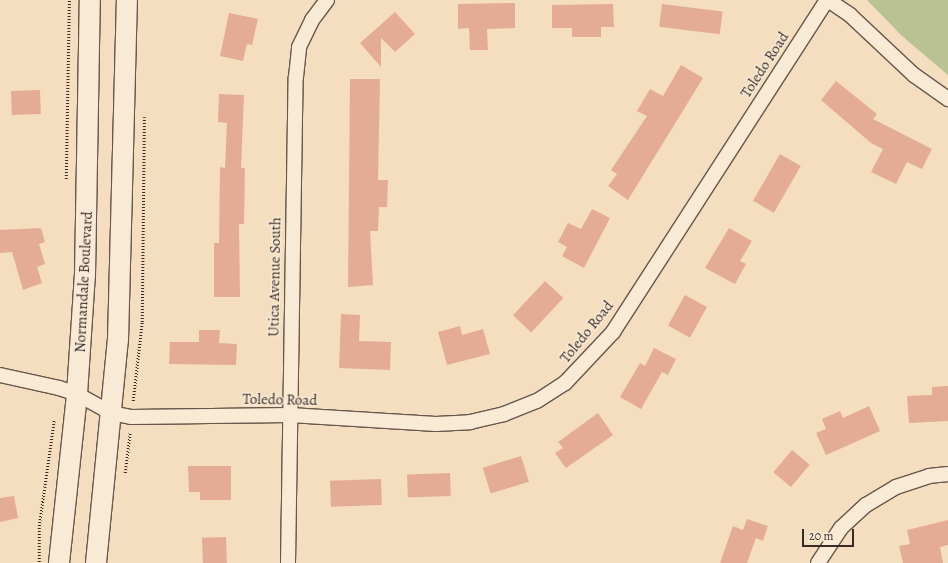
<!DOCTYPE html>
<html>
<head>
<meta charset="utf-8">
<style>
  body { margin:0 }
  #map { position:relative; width:948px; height:563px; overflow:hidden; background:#f4debf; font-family:Alegreya,serif }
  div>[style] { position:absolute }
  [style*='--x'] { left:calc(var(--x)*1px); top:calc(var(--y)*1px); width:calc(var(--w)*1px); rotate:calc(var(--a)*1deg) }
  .green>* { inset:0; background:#bac193 }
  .building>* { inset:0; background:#e4ac94; transform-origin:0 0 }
  .path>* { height:2.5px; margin-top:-1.25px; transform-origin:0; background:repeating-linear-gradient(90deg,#392a25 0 1px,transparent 0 3px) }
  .roads { filter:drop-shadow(1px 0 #68574c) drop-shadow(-1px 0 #68574c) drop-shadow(0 1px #68574c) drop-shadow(0 -1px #68574c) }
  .minor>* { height:14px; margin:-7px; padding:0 7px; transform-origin:7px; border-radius:7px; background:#f8ead5 }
  .secondary>* { height:20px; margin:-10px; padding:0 10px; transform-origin:10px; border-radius:10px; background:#f8ead5 }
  span { translate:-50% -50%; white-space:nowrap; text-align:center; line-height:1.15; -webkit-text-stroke:3px #f8ead5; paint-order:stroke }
  .street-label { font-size:15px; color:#392a25 }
  .scale { position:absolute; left:802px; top:529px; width:52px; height:18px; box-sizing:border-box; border:2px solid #392a25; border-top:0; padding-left:5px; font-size:12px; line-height:14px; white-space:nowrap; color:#392a25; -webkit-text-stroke:3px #f8ead5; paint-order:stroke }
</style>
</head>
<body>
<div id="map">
  <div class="green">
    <div style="clip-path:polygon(867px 0,948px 0,948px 75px,902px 36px)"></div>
  </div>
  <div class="building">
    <div style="clip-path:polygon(515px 3px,515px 28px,487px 29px,488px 50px,470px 50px,469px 28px,458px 29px,458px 4px)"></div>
    <div style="clip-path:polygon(613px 4px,614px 27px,601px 27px,601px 37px,572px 37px,572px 28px,552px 28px,552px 5px)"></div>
    <div style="left:662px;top:4px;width:61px;height:23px;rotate:7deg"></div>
    <div style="clip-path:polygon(395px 12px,415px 34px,395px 52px,381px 38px,381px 67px,360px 43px)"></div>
    <div style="clip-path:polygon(229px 13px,258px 19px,252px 45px,247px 44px,243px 61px,220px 56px)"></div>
    <div style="clip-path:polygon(681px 65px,703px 78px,628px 200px,608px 186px,617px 174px,611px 170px,647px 116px,637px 111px,650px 89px,663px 96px)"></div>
    <div style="clip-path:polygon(350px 79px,380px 79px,378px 180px,388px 180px,387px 207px,379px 207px,378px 231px,370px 231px,373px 285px,348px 287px)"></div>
    <div style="clip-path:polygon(836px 81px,877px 114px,873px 119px,932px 149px,922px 169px,907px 162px,896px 184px,871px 172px,883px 149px,871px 143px,821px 100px)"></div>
    <div style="left:40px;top:90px;width:24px;height:29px;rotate:88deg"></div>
    <div style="clip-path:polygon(219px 94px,244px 95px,241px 168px,245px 168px,244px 224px,239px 224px,240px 297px,214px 297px,214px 243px,219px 243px,220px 167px,225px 168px,227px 123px,218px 122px)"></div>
    <div style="left:780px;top:154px;width:24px;height:54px;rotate:30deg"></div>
    <div style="clip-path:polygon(592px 209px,610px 218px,584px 268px,562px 256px,567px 247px,558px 242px,568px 223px,581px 229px)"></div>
    <div style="clip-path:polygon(41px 228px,45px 242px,39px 244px,45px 264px,37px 267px,42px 283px,23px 290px,12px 252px,0 253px,0 230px)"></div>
    <div style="clip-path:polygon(729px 228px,752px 241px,740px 261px,746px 264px,735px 284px,705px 268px)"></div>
    <div style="left:545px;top:281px;width:25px;height:47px;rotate:43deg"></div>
    <div style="left:685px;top:295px;width:25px;height:35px;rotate:29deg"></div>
    <div style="clip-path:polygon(341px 314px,360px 315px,359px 341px,391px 342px,390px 370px,339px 368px)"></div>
    <div style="clip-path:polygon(460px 326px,462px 335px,483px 329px,490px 354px,447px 365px,438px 332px)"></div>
    <div style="clip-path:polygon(199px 330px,220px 330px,219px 343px,237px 344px,236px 365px,169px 364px,170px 342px,199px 342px)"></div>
    <div style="clip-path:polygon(654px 348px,676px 359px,668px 375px,662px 372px,641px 409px,620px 397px,640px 363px,645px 366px)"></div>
    <div style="clip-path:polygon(948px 386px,948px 421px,909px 423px,907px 396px,932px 395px,932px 387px)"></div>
    <div style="clip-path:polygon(869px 406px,880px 431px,826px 455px,816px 433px,826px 429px,822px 419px,840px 411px,843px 418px)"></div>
    <div style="clip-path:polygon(598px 413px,613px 435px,566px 468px,555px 453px,563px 448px,558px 442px)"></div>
    <div style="left:792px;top:450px;width:23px;height:29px;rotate:40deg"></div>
    <div style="left:521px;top:456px;width:27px;height:40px;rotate:73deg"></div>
    <div style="clip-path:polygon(188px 466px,231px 466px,231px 500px,200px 500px,200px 492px,189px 492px)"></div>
    <div style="left:450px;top:473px;width:23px;height:43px;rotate:88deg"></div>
    <div style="left:381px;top:479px;width:26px;height:51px;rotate:88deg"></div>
    <div style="clip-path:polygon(14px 496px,18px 518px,0 522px,0 498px)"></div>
    <div style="clip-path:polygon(747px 519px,768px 526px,763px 541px,756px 538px,747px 563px,720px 563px,733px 526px,743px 530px)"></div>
    <div style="clip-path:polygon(948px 520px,948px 545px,940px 547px,943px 563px,903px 563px,899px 546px,910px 544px,907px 530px)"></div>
    <div style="left:226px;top:537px;width:26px;height:24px;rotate:88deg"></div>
  </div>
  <div class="path">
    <div style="--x:66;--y:179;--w:179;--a:-89"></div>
    <div style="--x:133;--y:401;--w:80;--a:-83.5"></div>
    <div style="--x:142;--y:322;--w:205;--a:-89.4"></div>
    <div style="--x:125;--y:473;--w:41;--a:-83"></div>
    <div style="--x:39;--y:562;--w:36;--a:-90"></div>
    <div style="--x:39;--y:526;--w:107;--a:-81.9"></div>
  </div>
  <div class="roads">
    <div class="minor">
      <div style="--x:828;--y:0;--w:27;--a:34"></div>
      <div style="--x:850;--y:15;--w:88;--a:43.2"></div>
      <div style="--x:914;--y:75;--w:42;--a:35.2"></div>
      <div style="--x:0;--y:375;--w:60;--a:12.4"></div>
      <div style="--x:59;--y:388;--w:19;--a:18"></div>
      <div style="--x:77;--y:394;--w:39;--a:29"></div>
      <div style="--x:111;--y:413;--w:20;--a:11"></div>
      <div style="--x:131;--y:417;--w:159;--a:-0.7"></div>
      <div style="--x:290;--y:415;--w:146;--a:3.5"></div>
      <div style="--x:436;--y:424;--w:34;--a:-3"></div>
      <div style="--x:470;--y:422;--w:35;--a:-13"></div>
      <div style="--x:504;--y:414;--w:35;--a:-22"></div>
      <div style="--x:537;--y:401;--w:33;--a:-33"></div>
      <div style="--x:565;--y:383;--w:70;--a:-46.7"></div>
      <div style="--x:613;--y:332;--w:395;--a:-57.2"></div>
      <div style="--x:288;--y:563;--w:486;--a:-89.1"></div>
      <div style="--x:296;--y:77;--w:30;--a:-84"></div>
      <div style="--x:299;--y:47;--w:30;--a:-64"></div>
      <div style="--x:312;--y:20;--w:25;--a:-53"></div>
      <div style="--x:818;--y:563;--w:42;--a:-56.7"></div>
      <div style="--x:841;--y:528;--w:34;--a:-43"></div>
      <div style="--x:866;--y:505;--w:35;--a:-31"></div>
      <div style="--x:896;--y:487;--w:35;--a:-18"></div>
      <div style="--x:929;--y:476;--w:19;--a:-6"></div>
    </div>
    <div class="secondary">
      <div style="--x:59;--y:563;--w:170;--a:-83.9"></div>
      <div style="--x:77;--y:394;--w:119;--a:-86.2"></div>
      <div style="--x:85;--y:275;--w:275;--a:-89"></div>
      <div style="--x:96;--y:563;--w:224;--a:-84.4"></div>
      <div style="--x:118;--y:340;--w:340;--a:-88.5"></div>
    </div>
  </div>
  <div class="street-label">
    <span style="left:765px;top:65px;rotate:-57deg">Toledo Road</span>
    <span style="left:275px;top:277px;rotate:-89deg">Utica Avenue South</span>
    <span style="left:84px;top:282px;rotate:-87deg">Normandale Boulevard</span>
    <span style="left:587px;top:332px;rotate:-51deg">Toledo Road</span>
    <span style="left:280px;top:400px;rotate:1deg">Toledo Road</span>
  </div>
  <div class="scale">20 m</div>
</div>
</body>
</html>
